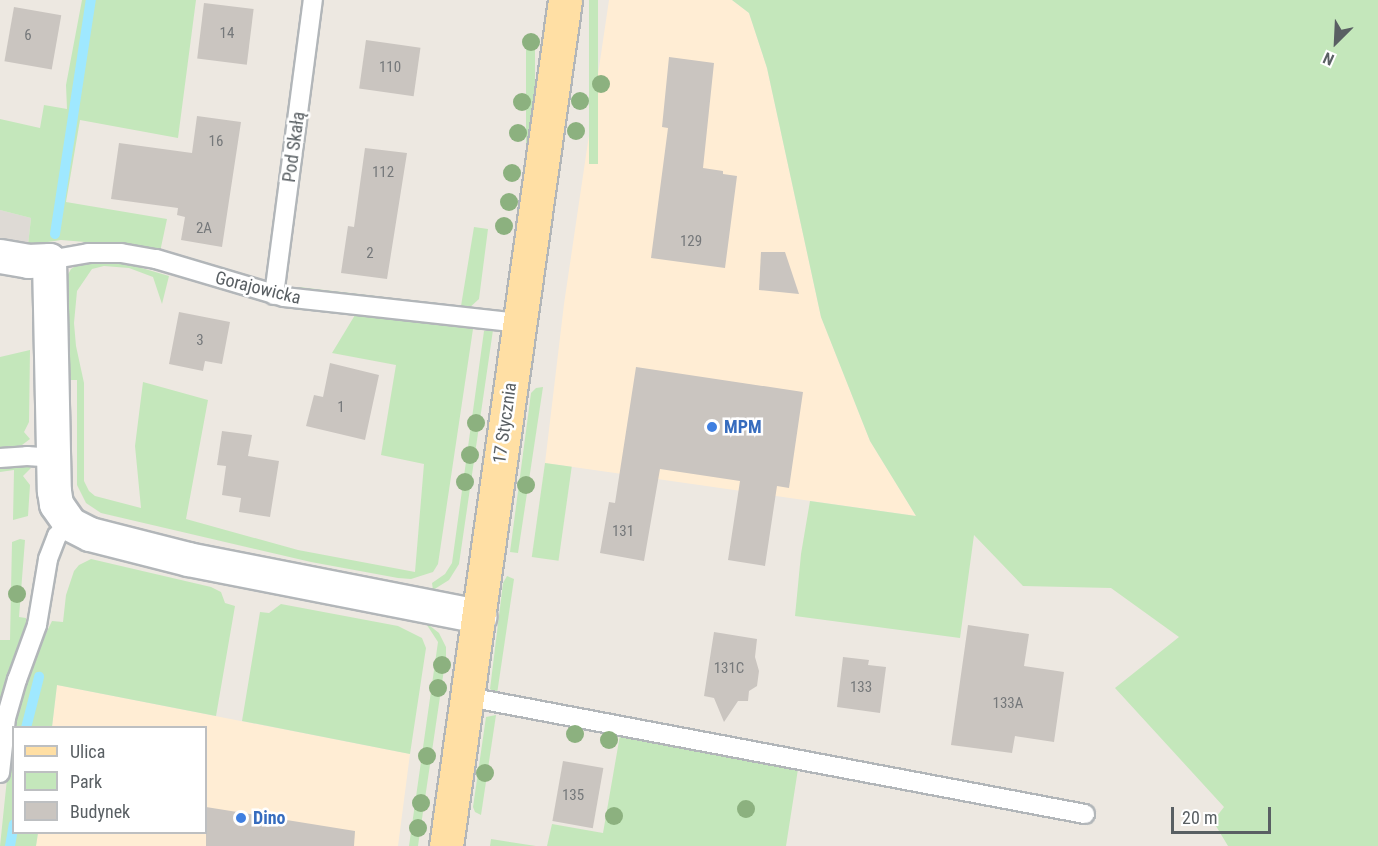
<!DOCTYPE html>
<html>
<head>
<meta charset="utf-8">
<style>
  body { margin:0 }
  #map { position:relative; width:1378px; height:846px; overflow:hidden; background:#ede8e1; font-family:"Roboto Condensed",sans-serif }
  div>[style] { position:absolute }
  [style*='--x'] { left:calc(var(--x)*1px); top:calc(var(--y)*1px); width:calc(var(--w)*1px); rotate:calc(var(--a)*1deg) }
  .commercial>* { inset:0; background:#ffedd4 }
  .industrial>* { inset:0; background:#dedad5 }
  .green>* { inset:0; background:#c4e7bb; transform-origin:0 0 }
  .stream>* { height:10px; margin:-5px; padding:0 5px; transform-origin:5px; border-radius:5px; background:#9fe8ff }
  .building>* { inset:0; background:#cac5c0; transform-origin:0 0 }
  .roads { filter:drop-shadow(2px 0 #b2b6b9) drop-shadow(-2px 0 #b2b6b9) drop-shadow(0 2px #b2b6b9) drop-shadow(0 -2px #b2b6b9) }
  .service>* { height:18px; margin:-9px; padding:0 9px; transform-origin:9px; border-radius:9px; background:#fff }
  .minor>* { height:33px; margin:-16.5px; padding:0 16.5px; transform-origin:16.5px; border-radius:16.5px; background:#fff }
  .primary>* { height:33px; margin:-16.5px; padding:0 16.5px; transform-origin:16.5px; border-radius:16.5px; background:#ffdfa4 }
  .trees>* { width:18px; height:18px; margin:-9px; border-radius:50%; background:#8cb17f }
  .dots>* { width:16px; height:16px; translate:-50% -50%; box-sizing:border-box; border:3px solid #fff; border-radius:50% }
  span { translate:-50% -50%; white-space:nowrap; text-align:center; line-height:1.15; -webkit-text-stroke:5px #fff; paint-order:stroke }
  .number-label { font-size:15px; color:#75787a }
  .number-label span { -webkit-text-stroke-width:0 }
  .street-label { font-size:18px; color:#595f63 }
  .shop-label { font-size:18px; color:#366cbe; font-weight:700 }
  .left { translate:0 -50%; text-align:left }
  .legend { position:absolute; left:12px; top:726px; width:195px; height:108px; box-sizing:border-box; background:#fff; border:2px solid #bdbfc1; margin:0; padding:8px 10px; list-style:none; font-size:18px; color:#595f63 }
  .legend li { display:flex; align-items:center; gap:12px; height:30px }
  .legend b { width:30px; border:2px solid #bdbfc1 }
  .north { position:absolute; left:1306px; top:12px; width:60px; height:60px; -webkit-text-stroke:4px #fff; paint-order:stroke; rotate:204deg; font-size:16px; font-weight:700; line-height:24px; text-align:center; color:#595f63 }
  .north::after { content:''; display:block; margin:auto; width:21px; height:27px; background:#595f63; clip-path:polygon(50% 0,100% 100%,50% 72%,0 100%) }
  .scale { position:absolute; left:1171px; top:807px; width:100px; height:27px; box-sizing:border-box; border:3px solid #595f63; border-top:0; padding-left:8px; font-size:18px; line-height:21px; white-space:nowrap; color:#595f63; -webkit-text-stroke:4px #fff; paint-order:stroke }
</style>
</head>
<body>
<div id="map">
  <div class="commercial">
    <div style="clip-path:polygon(609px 0,732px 0,749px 13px,767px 68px,821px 317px,870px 441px,916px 516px,545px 463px,564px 304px)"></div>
    <div style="clip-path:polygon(57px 685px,410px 754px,398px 846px,36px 846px,38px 833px,206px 832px,206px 728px,52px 727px)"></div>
  </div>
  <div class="industrial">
    <div style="clip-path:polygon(0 210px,31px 218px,28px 245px,0 246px)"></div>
  </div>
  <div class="green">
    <div style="clip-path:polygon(82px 0,196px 0,178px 138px,80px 120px,66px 202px,167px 219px,160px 252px,135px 246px,61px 240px,28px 245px,31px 218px,0 210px,0 119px,40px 128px,44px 105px,67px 109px,66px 85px)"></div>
    <div style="left:589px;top:0;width:9px;height:164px"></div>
    <div style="clip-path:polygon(732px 0,1378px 0,1378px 846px,1228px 846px,1213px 821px,1224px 807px,1115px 688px,1179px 637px,1111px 588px,1023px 586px,974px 535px,960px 638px,795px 616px,801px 554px,810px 501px,916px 516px,870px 441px,821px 317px,767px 68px,749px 13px)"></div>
    <div style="left:526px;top:39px;width:9px;height:225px"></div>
    <div style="clip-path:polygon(474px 227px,488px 229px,479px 299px,468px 309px,301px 291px,299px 287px,461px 306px)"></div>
    <div style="clip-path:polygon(104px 261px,128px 264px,169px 276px,162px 304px,153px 277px,129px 268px,104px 266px,92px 269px,77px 291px,74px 323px,76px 346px,84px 383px,84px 481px,89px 491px,95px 496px,141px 508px,135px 446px,143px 382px,208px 400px,186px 519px,298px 550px,415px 572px,424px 464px,381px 455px,396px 365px,332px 353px,355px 315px,473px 329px,438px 564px,433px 572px,411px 579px,398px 578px,311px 562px,101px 513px,86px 503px,77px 485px,77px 380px,66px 380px,64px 282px,71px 269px,77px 265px)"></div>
    <div style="clip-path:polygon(493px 330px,459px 564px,449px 580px,433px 590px,432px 583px,445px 574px,452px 563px,484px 331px)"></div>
    <div style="clip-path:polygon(30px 350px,29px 422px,24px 432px,30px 439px,22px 445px,0 450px,0 357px)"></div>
    <div style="clip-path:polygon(543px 387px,518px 553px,510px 552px,531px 393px,536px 388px)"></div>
    <div style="clip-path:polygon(22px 463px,31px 468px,23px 476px,30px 485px,28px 516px,13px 520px,14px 470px,0 472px,0 465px)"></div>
    <div style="left:545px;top:463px;width:27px;height:95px;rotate:8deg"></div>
    <div style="clip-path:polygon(20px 539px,25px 540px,19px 617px,26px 618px,26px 629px,0 725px,0 640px,10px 640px,12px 542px)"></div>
    <div style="clip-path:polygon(91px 559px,211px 587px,221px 592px,225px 603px,235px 606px,216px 716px,57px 685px,52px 727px,14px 728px,14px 832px,38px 833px,36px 846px,0 846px,13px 721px,24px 678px,52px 621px,63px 622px,66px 595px,74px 571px,79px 565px)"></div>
    <div style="clip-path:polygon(507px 576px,514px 579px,497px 694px,490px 689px,503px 583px)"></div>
    <div style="clip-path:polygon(281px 604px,398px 626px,422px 638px,426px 648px,410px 754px,242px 721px,260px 612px,269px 613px)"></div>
    <div style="clip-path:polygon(425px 622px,439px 633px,446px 647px,446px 656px,418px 846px,409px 846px,437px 649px,438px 642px)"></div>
    <div style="clip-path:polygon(496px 715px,481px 815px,475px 812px,473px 807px,486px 717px)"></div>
    <div style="clip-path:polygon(620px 735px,798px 769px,786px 846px,547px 846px,552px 824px,603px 833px)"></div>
    <div style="clip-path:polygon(491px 839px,536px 846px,490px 846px)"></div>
  </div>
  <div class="stream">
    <div style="--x:55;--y:234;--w:237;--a:-81.3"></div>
    <div style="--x:26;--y:728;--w:53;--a:-75.7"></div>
    <div style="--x:10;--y:846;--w:22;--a:-80"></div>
  </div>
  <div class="building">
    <div style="left:204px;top:3px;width:50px;height:56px;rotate:7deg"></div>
    <div style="left:14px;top:7px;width:48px;height:55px;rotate:10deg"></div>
    <div style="left:366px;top:40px;width:55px;height:49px;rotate:8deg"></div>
    <div style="clip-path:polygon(669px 57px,714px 63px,703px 168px,723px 171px,723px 174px,737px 176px,725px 268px,651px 258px,668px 128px,662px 127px)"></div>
    <div style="clip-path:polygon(197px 116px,241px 122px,222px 247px,181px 240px,185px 217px,177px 215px,178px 208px,111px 199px,119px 143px,192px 153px)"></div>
    <div style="clip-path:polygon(365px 148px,407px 153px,387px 279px,341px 273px,348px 226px,354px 227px)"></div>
    <div style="clip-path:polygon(761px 252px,785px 252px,799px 294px,759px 290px)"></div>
    <div style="clip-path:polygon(179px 312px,230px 322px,222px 364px,205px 361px,203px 371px,169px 364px)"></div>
    <div style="clip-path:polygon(330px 363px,379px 375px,365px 440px,306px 426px,314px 395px,323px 397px)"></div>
    <div style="clip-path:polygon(636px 367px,803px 392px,789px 488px,777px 486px,765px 566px,728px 560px,740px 481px,660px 469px,644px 561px,600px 553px,609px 502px,615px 503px)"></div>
    <div style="clip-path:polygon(222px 431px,252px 435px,248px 456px,279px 461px,270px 517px,239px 512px,241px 498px,222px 495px,226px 466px,217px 465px)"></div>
    <div style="clip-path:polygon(968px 625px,1029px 634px,1024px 666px,1064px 672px,1054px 742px,1015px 736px,1012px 753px,951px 745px)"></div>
    <div style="clip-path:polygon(714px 632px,757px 639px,755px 657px,759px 671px,757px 686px,749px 691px,748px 701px,738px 701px,724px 722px,714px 698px,704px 696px)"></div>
    <div style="clip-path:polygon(843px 657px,869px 660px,868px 665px,886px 667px,880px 713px,837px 707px)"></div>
    <div style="left:563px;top:761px;width:41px;height:61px;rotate:10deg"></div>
    <div style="clip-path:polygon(206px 807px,355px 831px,354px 846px,206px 846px)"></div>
  </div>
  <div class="roads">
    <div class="service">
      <div style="--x:49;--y:260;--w:40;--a:-10"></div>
      <div style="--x:88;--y:253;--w:33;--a:0"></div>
      <div style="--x:121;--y:253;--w:36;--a:10"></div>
      <div style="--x:156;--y:259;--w:134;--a:16.5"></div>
      <div style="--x:284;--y:297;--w:236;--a:6.3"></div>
      <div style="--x:274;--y:295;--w:298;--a:-82.5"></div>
      <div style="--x:0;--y:458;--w:27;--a:-4"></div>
      <div style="--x:27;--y:456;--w:27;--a:4"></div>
      <div style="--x:468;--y:697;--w:628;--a:10.74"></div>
      <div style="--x:0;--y:773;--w:55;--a:-83.8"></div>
      <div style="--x:6;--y:718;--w:40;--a:-74"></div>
      <div style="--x:17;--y:680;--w:59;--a:-70"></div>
      <div style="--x:37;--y:625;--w:67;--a:-80.5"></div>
      <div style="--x:48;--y:559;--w:25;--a:-69"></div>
      <div style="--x:57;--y:536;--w:18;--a:-52"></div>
    </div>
    <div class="minor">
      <div style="--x:0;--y:256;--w:28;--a:10"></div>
      <div style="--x:28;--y:261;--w:21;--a:-3"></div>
      <div style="--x:49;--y:260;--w:231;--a:88.8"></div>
      <div style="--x:54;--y:491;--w:13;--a:81"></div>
      <div style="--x:56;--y:504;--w:24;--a:55"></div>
      <div style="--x:70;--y:524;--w:22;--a:27"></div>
      <div style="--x:90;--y:534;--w:101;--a:14.3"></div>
      <div style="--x:188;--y:559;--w:297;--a:11.1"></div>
    </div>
    <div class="primary">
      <div style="--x:446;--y:846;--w:854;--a:-81.99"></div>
    </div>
  </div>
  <div class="trees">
    <div style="left:531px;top:42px"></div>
    <div style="left:601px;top:84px"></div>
    <div style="left:580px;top:101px"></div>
    <div style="left:522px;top:102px"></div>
    <div style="left:576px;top:131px"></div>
    <div style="left:518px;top:133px"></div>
    <div style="left:512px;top:173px"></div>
    <div style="left:509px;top:202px"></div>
    <div style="left:504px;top:226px"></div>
    <div style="left:476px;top:423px"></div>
    <div style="left:470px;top:455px"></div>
    <div style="left:465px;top:482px"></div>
    <div style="left:526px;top:485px"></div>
    <div style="left:17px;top:594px"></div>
    <div style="left:442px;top:665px"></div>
    <div style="left:438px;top:688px"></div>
    <div style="left:575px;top:734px"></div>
    <div style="left:609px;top:740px"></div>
    <div style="left:427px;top:756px"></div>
    <div style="left:485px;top:773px"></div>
    <div style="left:421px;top:803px"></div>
    <div style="left:746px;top:809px"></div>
    <div style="left:614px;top:816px"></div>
    <div style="left:418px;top:828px"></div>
  </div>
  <div class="dots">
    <div style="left:712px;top:427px;background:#3f7fe0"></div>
    <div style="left:241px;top:818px;background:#3f7fe0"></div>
  </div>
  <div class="number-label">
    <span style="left:227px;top:34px">14</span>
    <span style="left:28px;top:36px">6</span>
    <span style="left:390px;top:68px">110</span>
    <span style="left:216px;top:142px">16</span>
    <span style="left:383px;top:173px">112</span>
    <span style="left:204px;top:229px">2A</span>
    <span style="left:691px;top:242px">129</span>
    <span style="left:370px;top:254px">2</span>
    <span style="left:200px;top:341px">3</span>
    <span style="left:341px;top:408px">1</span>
    <span style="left:623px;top:532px">131</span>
    <span style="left:729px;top:669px">131C</span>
    <span style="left:861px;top:688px">133</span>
    <span style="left:1008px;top:704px">133A</span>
    <span style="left:573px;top:796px">135</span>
  </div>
  <div class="street-label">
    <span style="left:294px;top:147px;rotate:-82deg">Pod Skałą</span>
    <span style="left:258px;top:288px;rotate:14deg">Gorajowicka</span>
    <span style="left:505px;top:423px;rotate:-82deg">17 Stycznia</span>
  </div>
  <div class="shop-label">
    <span class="left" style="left:724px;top:427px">MPM</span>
    <span class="left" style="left:253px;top:818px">Dino</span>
  </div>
  <ul class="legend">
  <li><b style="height:8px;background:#ffdfa4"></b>Ulica</li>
  <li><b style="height:16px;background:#c4e7bb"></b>Park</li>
  <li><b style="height:16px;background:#cac5c0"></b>Budynek</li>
  </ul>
  <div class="north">N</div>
  <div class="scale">20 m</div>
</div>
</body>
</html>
